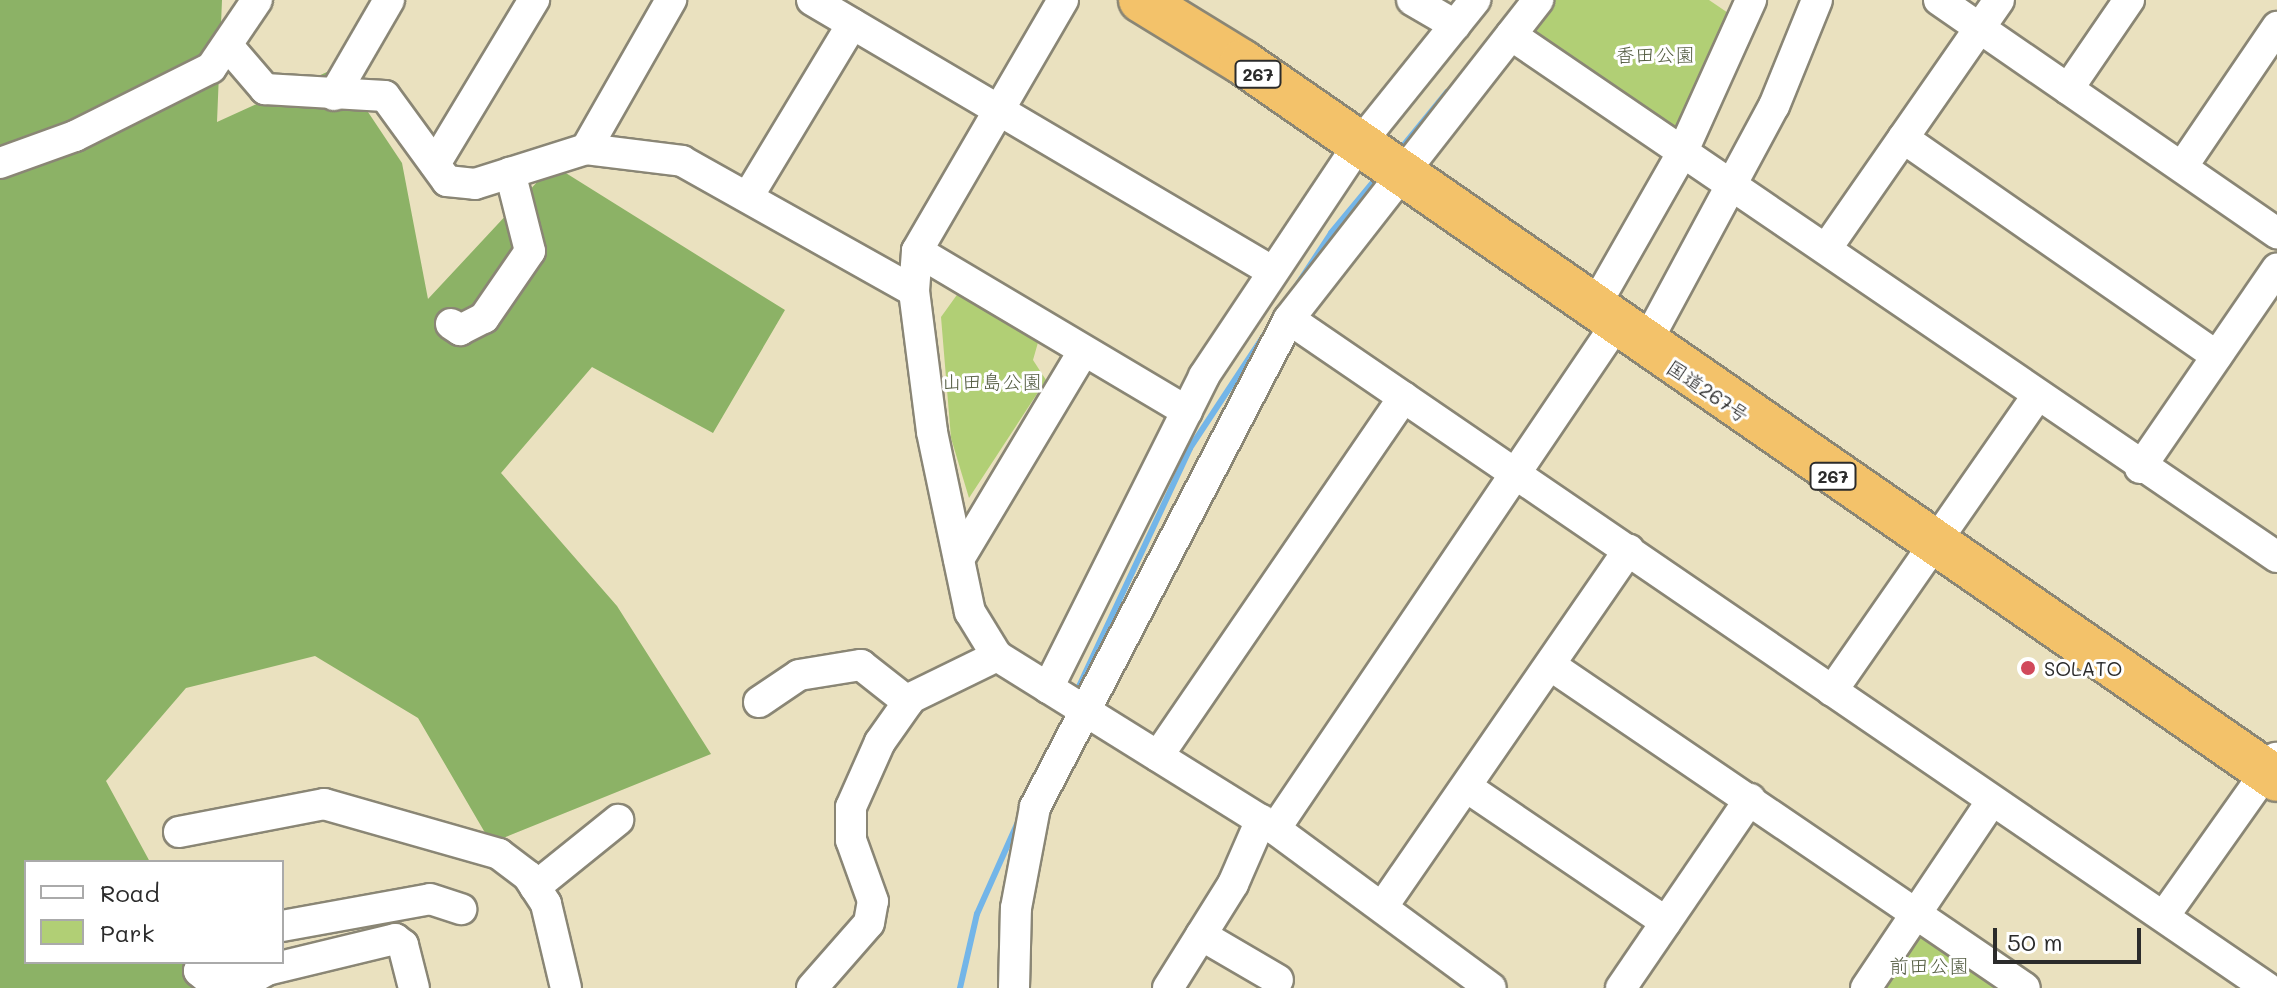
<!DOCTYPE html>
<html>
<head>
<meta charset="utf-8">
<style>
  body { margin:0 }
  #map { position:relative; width:2277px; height:988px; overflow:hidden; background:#eae1bf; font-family:Mali,"Klee One",sans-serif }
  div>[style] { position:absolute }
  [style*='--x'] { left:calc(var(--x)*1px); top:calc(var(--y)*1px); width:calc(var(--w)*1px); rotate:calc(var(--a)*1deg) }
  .green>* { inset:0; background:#b1cf75 }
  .forest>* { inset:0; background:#8cb266 }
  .stream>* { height:6px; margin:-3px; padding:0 3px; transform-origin:3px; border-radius:3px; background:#73b5e8 }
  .roads { filter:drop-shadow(2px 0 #8a8675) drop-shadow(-2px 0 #8a8675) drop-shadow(0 2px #8a8675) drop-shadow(0 -2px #8a8675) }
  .minor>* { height:30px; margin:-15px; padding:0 15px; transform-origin:15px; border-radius:15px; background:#fff }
  .highway>* { height:44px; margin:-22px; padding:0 22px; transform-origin:22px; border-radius:22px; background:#f3c26a }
  .dots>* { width:22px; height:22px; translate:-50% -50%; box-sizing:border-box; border:4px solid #fff; border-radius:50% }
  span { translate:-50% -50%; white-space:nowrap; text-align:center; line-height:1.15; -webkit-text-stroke:6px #fff; paint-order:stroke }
  .shield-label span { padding:2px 6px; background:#fff; border:2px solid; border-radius:6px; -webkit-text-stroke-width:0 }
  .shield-label { font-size:18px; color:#2b2b2b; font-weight:700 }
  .park-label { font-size:20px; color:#535c41 }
  .street-label { font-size:20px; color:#2b2b2b }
  .poi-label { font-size:20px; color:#2b2b2b }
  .left { translate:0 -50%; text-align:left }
  .legend { position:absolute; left:24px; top:860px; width:260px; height:104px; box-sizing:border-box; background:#fff; border:2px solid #aaa; margin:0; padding:10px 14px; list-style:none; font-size:24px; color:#2b2b2b }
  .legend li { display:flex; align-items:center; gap:16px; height:40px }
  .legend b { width:40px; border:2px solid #aaa }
  .scale { position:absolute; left:1993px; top:928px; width:148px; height:36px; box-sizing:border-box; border:4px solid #2b2b2b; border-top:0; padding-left:10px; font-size:24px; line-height:28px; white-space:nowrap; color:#2b2b2b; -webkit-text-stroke:6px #fff; paint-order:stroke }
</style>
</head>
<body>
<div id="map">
  <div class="green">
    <div style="clip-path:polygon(1551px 0,1709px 0,1734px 17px,1676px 136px,1527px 31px)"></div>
    <div style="clip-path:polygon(959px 292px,1039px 339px,1033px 360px,1046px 380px,969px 498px,951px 438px,941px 317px)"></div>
    <div style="clip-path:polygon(1923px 932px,2004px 988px,1886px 988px)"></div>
  </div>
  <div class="forest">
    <div style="clip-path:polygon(0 0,222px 0,217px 122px,338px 67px,402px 163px,428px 299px,553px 165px,785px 310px,713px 433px,592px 367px,501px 473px,617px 606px,711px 754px,491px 843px,418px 718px,315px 656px,186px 688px,106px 781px,150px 862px,26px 862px,26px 962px,204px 962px,210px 988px,0 988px)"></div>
  </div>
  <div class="stream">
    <div style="--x:1399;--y:151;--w:76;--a:-50.9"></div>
    <div style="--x:1075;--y:695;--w:272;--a:-65"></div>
    <div style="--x:1190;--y:448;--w:257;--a:-56.7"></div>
    <div style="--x:1331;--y:233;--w:75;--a:-50.4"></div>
    <div style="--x:960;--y:988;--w:76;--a:-77.1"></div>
    <div style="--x:977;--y:914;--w:101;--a:-66"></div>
  </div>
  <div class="roads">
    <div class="minor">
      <div style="--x:812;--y:0;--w:532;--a:30.52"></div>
      <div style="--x:1063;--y:0;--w:290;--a:120.2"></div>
      <div style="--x:917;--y:251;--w:40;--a:94.3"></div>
      <div style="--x:914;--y:291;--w:142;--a:82.7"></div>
      <div style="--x:932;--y:432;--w:184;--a:78.1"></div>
      <div style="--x:970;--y:612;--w:52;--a:58.5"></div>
      <div style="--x:997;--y:656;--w:327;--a:31.9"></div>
      <div style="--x:1275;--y:829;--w:268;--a:36.4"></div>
      <div style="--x:1412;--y:0;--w:50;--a:30.2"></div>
      <div style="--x:1939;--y:0;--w:411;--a:34.6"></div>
      <div style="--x:1511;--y:35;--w:927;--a:34.27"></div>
      <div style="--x:228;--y:46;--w:57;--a:49.3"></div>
      <div style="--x:265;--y:89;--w:120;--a:3.3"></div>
      <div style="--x:385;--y:96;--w:105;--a:53.9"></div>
      <div style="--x:447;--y:181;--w:28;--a:6"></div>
      <div style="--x:475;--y:184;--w:116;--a:-17.5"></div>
      <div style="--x:586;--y:149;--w:97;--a:7.1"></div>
      <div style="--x:682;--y:161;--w:266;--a:29.3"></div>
      <div style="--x:2068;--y:89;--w:108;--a:-55.6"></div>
      <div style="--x:334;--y:95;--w:110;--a:-59.9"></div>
      <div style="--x:1903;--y:138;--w:382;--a:34.8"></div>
      <div style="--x:586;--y:149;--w:172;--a:-60.3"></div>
      <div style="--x:0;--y:163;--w:80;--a:-19.8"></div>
      <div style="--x:75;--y:136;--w:152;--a:-26.6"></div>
      <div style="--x:211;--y:68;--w:82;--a:-55.9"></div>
      <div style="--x:435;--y:164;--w:192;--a:-58.9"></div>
      <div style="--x:2184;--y:164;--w:166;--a:-55.8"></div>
      <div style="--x:749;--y:195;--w:200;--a:-58.9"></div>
      <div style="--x:1826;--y:249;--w:303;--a:-55.2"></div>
      <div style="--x:917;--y:251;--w:314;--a:30.7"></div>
      <div style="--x:1592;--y:311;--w:182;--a:-60.3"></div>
      <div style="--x:1682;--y:153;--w:168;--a:-65.7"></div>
      <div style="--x:1289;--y:319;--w:1185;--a:34.37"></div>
      <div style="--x:451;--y:324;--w:11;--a:34"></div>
      <div style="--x:460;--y:330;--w:27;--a:-27"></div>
      <div style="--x:484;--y:318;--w:81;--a:-55.5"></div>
      <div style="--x:530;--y:251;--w:81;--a:-104.2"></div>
      <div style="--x:1644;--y:347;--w:274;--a:-61.7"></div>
      <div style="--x:1774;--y:106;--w:114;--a:-67.9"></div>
      <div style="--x:2140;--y:468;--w:242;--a:-55.5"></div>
      <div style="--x:959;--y:559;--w:241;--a:-59.1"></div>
      <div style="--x:1550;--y:665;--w:574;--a:34.22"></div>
      <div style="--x:1048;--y:688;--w:349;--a:-63.4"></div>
      <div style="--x:1204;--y:376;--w:275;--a:-56.3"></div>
      <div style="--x:1357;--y:147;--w:189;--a:-51.2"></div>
      <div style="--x:1832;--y:691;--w:359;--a:-55.2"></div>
      <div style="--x:759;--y:702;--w:48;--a:-34"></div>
      <div style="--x:799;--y:675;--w:63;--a:-9.2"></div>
      <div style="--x:861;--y:665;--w:60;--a:38.2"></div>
      <div style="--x:1158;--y:756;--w:435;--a:-55.6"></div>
      <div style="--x:1468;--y:788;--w:239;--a:34.1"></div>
      <div style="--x:1275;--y:829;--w:607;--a:-55.94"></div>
      <div style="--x:179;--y:832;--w:148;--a:-10.9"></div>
      <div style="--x:324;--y:804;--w:182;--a:15.9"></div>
      <div style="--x:499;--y:854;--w:36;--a:37"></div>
      <div style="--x:528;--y:876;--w:33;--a:57"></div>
      <div style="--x:546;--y:904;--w:86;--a:76.6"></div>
      <div style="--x:535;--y:887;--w:107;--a:-38.9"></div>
      <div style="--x:1383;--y:906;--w:433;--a:-55.4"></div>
      <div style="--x:2164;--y:916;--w:194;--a:-54.7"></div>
      <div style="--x:282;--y:926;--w:150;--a:-10.3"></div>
      <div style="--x:430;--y:899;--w:33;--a:18"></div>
      <div style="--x:1201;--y:935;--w:89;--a:30.3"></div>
      <div style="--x:235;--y:962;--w:37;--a:166"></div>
      <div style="--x:199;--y:971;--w:22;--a:39"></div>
      <div style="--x:216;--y:985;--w:25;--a:0"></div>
      <div style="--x:241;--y:985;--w:30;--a:-30"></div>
      <div style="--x:267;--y:970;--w:132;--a:-13.6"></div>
      <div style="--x:395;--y:939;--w:10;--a:37"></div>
      <div style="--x:403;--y:945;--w:44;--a:75.7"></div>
      <div style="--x:812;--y:988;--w:86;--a:-48.8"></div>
      <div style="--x:869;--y:923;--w:22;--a:-80"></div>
      <div style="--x:873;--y:901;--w:65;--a:-109.8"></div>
      <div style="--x:851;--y:840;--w:33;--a:-90"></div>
      <div style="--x:851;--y:807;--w:71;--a:-66"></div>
      <div style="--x:880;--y:742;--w:54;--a:-54.8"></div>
      <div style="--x:911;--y:698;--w:96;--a:-26"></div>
      <div style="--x:1014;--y:988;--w:80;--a:-88.6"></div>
      <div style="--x:1016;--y:908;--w:103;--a:-79.3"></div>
      <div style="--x:1035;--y:807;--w:550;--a:-62.5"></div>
      <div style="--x:1289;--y:319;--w:405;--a:-52"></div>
      <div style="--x:1168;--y:988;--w:123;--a:-58"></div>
      <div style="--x:1233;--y:884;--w:70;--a:-66.4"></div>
      <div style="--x:1621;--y:988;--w:229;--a:-55.7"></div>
      <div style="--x:1866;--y:988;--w:224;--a:-56.1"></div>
    </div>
    <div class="highway">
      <div style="--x:1141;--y:0;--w:119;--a:31.5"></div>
      <div style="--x:1242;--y:62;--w:1259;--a:34.71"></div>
    </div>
  </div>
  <div class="dots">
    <div style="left:2028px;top:668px;background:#d1495b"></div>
  </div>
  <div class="shield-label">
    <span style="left:1258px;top:74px">267</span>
    <span style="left:1833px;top:476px">267</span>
  </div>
  <div class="park-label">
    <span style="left:1655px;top:54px">香田公園</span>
    <span style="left:992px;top:381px">山田島公園</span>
    <span style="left:1929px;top:965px">前田公園</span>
  </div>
  <div class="street-label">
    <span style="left:1708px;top:391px;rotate:34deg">国道267号</span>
  </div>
  <div class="poi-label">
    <span class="left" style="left:2044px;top:668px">SOLATO</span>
  </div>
  <ul class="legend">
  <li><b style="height:10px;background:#fff"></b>Road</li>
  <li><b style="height:22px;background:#b1cf75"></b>Park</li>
  </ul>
  <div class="scale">50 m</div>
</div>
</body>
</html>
